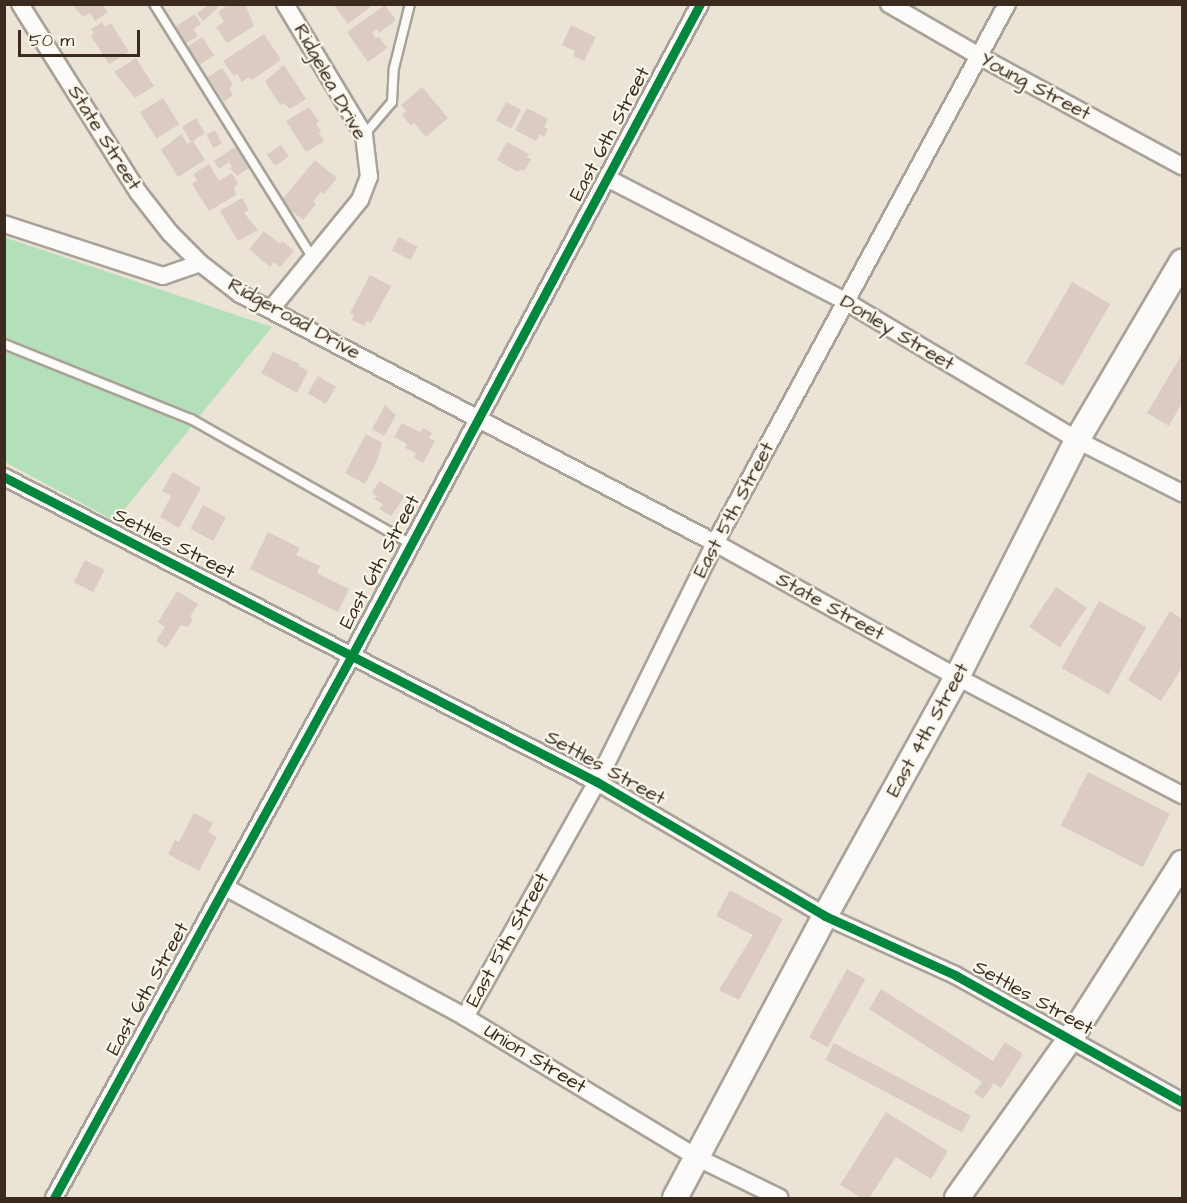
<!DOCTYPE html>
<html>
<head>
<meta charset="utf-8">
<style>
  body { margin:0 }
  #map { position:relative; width:1187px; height:1203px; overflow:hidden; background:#ebe4d6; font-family:"Architects Daughter",sans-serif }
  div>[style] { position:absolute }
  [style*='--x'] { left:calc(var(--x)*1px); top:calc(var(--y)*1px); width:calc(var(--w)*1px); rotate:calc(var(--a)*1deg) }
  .green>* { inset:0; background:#b3e0b9 }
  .building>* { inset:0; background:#dccbc2; transform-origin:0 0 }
  .roads { filter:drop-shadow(2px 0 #a8a298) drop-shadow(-2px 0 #a8a298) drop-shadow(0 2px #a8a298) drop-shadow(0 -2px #a8a298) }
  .lane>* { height:8px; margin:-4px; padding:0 4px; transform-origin:4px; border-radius:4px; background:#fcfbf9 }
  .street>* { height:16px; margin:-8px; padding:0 8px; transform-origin:8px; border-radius:8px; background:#fcfbf9 }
  .secondary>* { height:24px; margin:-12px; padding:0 12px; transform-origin:12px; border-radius:12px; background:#fcfbf9 }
  .cycleway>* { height:9px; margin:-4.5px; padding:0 4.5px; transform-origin:4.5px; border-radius:4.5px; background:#00873e }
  span { translate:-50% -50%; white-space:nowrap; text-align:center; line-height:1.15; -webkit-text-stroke:4.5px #fbf7ec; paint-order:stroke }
  .street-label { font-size:20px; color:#3b2a1e }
  .frame { position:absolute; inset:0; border:6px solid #3b2a1e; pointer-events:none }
  .scale { position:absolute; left:18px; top:30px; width:122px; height:27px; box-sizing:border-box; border:3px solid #3b2a1e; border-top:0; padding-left:8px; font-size:18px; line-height:21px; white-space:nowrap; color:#3b2a1e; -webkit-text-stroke:4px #fbf7ec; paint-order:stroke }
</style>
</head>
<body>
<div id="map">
  <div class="green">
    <div style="clip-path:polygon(4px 237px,272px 327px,198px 418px,5px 341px)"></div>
    <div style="clip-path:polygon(4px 350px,192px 426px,115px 521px,5px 462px)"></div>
  </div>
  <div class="building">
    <div style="clip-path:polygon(72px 4px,102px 4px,108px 12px,95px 21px,90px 13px,83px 17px)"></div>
    <div style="clip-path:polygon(210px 4px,215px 4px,218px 8px,203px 21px,197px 13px)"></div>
    <div style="clip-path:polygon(229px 4px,245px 4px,254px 26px,227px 43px,216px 27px,224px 22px,218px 12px)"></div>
    <div style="clip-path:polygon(333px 4px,374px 4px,348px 24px)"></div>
    <div style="clip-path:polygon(385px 5px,396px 20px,379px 33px,377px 29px,372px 33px,376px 38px,379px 37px,387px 48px,368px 62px,347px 32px)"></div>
    <div style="clip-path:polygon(195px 14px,201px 24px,193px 29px,198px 36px,186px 43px,175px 27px)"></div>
    <div style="clip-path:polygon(102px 22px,105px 27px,111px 23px,129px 52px,109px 64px,91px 36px,94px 33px,91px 29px)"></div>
    <div style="clip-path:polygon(571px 25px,596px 37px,584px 61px,573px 56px,575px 51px,562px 45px)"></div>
    <div style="clip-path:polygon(264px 34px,281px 60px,252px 80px,249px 77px,242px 82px,237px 74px,234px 76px,223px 61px)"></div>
    <div style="left:202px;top:37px;width:22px;height:17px;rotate:56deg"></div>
    <div style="clip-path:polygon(136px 58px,154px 86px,135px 98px,114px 72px)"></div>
    <div style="clip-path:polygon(284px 65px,306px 99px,290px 109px,284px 103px,280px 105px,265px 81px)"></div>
    <div style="clip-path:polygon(222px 68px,233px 85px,229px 88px,233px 95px,224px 102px,208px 77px)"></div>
    <div style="clip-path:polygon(422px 87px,448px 118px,426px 137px,414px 123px,411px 126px,402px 115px,406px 111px,401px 105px)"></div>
    <div style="left:163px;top:98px;width:31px;height:27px;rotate:58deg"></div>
    <div style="left:506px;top:102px;width:17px;height:21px;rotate:28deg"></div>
    <div style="clip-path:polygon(309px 107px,319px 122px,316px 124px,321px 132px,319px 133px,324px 141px,306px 152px,286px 121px)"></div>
    <div style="clip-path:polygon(527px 108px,548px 119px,544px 127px,548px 129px,544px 137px,540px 134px,536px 141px,515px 130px)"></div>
    <div style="clip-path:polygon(196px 118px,205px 133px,193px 141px,205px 160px,178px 177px,161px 150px,181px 134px,187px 144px,191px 142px,182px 127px)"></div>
    <div style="left:215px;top:130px;width:15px;height:10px;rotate:62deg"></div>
    <div style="clip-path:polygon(507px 142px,529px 154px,527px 157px,531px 159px,524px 171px,520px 169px,518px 172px,497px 160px)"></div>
    <div style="left:281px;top:145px;width:14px;height:17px;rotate:56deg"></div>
    <div style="clip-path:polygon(235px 147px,249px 168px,237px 176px,230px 168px,232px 167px,229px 162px,219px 169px,214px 161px)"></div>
    <div style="clip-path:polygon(315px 160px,337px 178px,324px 194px,321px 192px,313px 202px,316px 204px,303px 220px,280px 202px)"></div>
    <div style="clip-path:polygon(209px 164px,219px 181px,232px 173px,238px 183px,234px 187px,236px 195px,209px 211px,192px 184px,197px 180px,193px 174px)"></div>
    <div style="clip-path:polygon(242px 198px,249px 210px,244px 213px,258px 230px,238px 241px,220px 211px)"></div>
    <div style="clip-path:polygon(264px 231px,280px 244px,282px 241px,294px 251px,280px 267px,274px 262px,270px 267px,249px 249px)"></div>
    <div style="left:399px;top:237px;width:21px;height:15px;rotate:28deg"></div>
    <div style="clip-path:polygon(370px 275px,391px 286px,371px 323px,367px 321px,364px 326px,352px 320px,354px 315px,350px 313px)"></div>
    <div style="left:1072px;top:282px;width:44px;height:94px;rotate:30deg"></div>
    <div style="clip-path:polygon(273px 352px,300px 364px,299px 366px,308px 371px,297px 393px,261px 373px)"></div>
    <div style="clip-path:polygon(1182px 354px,1182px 403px,1169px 426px,1147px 413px)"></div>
    <div style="left:318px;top:376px;width:21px;height:20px;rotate:31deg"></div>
    <div style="clip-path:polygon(385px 405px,396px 415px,384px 436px,372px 429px)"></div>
    <div style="clip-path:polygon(402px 423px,420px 432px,423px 428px,432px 433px,429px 438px,435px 441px,423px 463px,414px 458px,416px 453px,405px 448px,407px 444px,394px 437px)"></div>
    <div style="clip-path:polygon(366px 434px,382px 443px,377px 461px,365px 484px,345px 473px)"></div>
    <div style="clip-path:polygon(173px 472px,201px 488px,179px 528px,160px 517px,171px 496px,162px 491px)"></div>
    <div style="clip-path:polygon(379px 481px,405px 496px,391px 516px,379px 509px,383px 504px,374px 499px,377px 496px,372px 493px)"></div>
    <div style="left:203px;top:505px;width:26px;height:27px;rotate:28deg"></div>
    <div style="clip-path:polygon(268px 532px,300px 548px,296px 555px,320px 566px,317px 573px,349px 589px,338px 612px,250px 569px)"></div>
    <div style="left:85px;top:560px;width:22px;height:25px;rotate:27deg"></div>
    <div style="left:1056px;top:587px;width:37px;height:48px;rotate:34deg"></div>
    <div style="clip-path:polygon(177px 591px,198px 604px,190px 617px,193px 619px,188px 627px,181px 625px,166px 648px,156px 641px,165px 627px,158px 622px)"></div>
    <div style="left:1099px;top:601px;width:54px;height:77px;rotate:29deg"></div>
    <div style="clip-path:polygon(1170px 611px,1182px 619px,1182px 668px,1161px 701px,1128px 680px)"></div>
    <div style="left:1088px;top:772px;width:92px;height:60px;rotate:27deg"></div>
    <div style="clip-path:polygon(194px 813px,213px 823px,208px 832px,217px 837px,199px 871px,168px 854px,175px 840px,179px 842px)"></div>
    <div style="clip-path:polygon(730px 890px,783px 919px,739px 1000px,719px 990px,753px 935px,716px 916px)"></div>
    <div style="left:847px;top:969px;width:21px;height:78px;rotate:29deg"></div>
    <div style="clip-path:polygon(881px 989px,993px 1061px,1005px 1042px,1023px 1054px,1001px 1088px,994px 1083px,983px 1099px,974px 1093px,982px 1082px,869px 1009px)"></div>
    <div style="left:834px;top:1043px;width:155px;height:19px;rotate:28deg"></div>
    <div style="clip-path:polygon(886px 1112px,948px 1151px,931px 1179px,896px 1157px,869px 1198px,862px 1198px,840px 1185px)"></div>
  </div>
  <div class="roads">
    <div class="lane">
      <div style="--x:154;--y:4;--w:300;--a:58"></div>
      <div style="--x:364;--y:135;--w:43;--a:-49.7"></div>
      <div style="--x:392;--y:102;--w:34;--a:-87"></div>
      <div style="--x:394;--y:68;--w:66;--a:-76"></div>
      <div style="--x:4;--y:344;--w:201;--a:21.9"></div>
      <div style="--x:191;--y:419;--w:253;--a:29.6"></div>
    </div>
    <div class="street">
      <div style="--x:20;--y:4;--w:222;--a:57.9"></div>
      <div style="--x:138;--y:192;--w:52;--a:52"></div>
      <div style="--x:170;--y:233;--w:42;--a:45"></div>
      <div style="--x:889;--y:4;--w:104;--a:30"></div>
      <div style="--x:979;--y:56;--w:231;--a:28.5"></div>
      <div style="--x:607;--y:178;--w:268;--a:27.3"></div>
      <div style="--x:845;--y:301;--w:270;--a:30.9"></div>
      <div style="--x:1077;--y:440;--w:118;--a:26.8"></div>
      <div style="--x:4;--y:224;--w:167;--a:18.1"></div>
      <div style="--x:163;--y:276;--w:39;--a:-19"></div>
      <div style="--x:200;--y:263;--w:51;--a:37.8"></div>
      <div style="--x:240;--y:294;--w:536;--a:27.66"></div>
      <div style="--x:715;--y:543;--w:277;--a:29"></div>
      <div style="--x:957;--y:677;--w:254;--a:27.7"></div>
      <div style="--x:271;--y:309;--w:141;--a:-50.8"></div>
      <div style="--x:360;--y:200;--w:25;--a:-69"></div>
      <div style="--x:369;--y:177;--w:42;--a:-96.8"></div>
      <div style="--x:364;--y:135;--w:153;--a:-121.1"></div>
      <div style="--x:4;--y:477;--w:667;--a:27.22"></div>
      <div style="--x:597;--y:782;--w:264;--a:30.4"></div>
      <div style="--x:825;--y:916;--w:143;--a:24.4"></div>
      <div style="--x:955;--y:975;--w:260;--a:29.2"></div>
      <div style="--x:225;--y:887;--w:273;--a:28.4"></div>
      <div style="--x:465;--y:1017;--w:270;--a:31.2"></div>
      <div style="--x:696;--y:1157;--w:93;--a:26"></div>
      <div style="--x:465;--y:1017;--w:270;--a:-60.7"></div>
      <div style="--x:597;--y:782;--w:267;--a:-63.7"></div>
      <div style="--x:715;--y:543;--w:613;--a:-61.55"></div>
      <div style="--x:54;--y:1198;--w:619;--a:-61.24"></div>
      <div style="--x:352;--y:655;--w:738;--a:-61.87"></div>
    </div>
    <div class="secondary">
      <div style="--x:675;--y:1198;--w:319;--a:-62"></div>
      <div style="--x:825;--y:916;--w:273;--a:-61.1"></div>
      <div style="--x:957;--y:677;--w:266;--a:-63.1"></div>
      <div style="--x:1077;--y:440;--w:207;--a:-59.5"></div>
      <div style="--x:957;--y:1198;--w:195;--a:-54.6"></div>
      <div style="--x:1070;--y:1039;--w:209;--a:-57.5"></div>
    </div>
  </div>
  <div class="cycleway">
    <div style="--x:4;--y:477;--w:667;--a:27.22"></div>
    <div style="--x:597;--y:782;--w:264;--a:30.4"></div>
    <div style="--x:825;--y:916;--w:143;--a:24.4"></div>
    <div style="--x:955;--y:975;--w:260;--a:29.2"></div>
    <div style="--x:54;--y:1198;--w:619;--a:-61.24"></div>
    <div style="--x:352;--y:655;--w:738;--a:-61.87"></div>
  </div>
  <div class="street-label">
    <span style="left:330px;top:82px;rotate:61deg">Ridgelea Drive</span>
    <span style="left:1035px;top:87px;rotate:28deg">Young Street</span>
    <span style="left:610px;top:134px;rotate:-62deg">East 6th Street</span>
    <span style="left:104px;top:138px;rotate:58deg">State Street</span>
    <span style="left:294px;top:319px;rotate:29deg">Ridgeroad Drive</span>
    <span style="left:897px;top:333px;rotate:31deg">Donley Street</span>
    <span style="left:734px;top:510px;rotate:-62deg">East 5th Street</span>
    <span style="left:174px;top:544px;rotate:27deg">Settles Street</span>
    <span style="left:380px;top:562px;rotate:-62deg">East 6th Street</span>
    <span style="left:830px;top:607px;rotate:29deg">State Street</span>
    <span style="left:928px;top:730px;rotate:-61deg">East 4th Street</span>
    <span style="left:605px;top:768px;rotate:29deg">Settles Street</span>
    <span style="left:508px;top:940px;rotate:-61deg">East 5th Street</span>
    <span style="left:148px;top:989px;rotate:-61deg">East 6th Street</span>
    <span style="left:1033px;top:998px;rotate:29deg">Settles Street</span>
    <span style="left:535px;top:1059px;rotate:31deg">Union Street</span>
  </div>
  <div class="frame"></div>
  <div class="scale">50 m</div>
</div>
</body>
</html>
